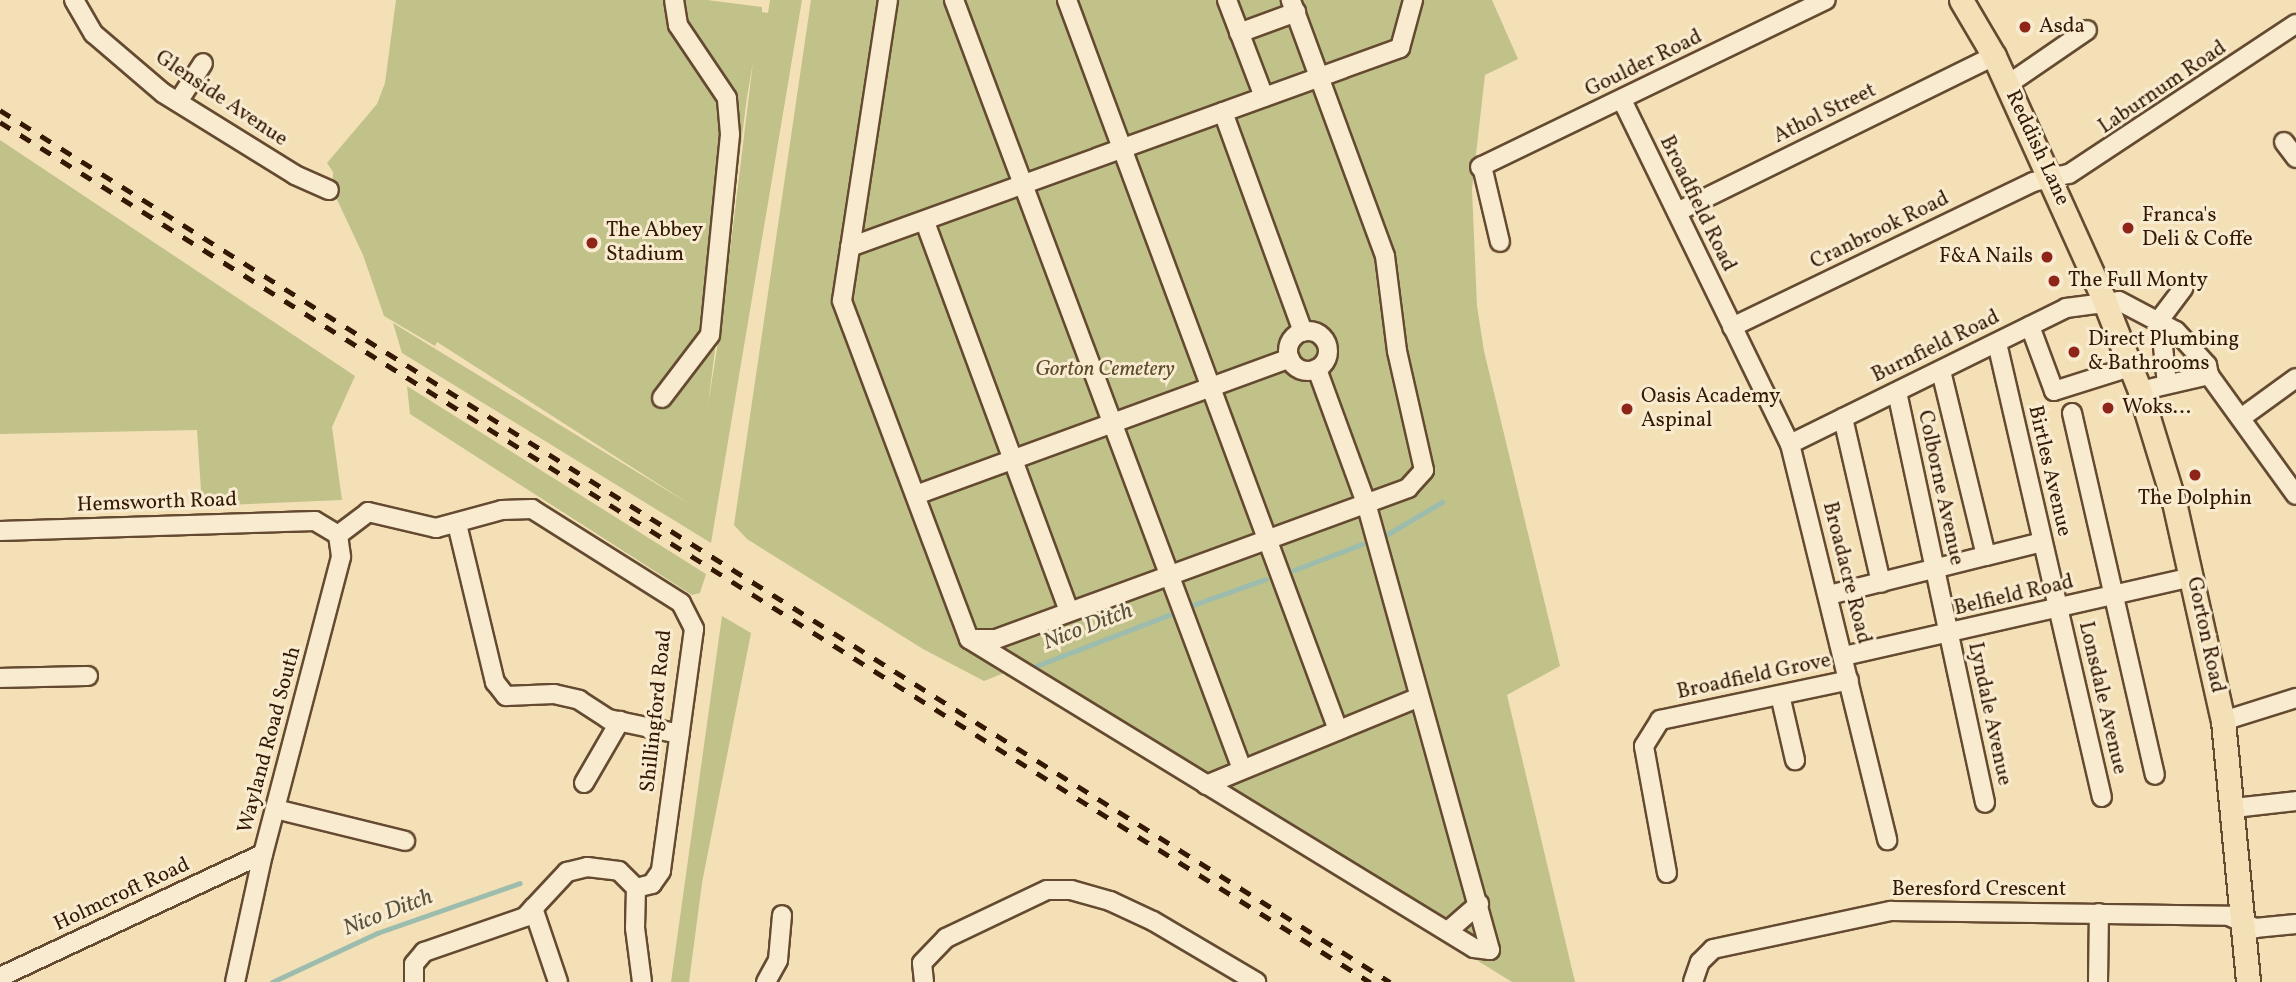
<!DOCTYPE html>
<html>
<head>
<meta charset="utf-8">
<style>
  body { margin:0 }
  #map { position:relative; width:2296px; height:982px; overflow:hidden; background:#f4e0b6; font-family:Vollkorn,serif }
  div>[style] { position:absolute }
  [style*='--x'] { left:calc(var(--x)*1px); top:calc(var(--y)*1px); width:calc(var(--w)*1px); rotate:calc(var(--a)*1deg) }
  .green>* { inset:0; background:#c1c18a }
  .stream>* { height:5px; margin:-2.5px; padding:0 2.5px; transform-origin:2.5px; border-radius:2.5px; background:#9cbdad }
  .roads { filter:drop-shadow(2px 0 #644a30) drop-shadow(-2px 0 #644a30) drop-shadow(0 2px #644a30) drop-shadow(0 -2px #644a30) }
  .minor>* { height:18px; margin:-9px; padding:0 9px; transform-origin:9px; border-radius:9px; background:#f8ebd0 }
  .minor>.ring { margin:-9px; padding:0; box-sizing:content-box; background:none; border:18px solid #f8ebd0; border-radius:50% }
  .major>* { height:23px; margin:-11.5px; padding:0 11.5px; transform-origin:11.5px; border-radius:11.5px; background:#f4e0b6 }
  .rail>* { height:5px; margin-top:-2.5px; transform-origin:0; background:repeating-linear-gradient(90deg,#341803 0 12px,transparent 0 24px) }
  .dots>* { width:19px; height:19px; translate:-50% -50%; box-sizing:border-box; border:4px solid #f8ebd0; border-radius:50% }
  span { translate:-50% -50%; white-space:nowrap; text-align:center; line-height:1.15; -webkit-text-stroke:6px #f8ebd0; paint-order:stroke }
  .poi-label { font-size:21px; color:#341803 }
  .left { translate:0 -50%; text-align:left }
  .right { translate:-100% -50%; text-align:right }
  .street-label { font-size:21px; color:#341803 }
  .park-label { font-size:21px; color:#5e4b2c; font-style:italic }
  .water-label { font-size:23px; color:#58523e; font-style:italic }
</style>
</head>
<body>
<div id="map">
  <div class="green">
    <div style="clip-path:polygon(evenodd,396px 0,707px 0,762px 7px,762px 12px,768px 13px,770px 0,802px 0,711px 543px,402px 353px,393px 323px,691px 505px,437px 342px,435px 346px,384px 316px,363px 255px,333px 191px,333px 172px,327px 163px,377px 104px,385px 83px,396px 0,753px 62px,722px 317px,708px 405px,747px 97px,753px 62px)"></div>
    <div style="clip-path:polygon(811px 0,1492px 0,1518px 59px,1485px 75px,1472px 189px,1477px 306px,1484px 351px,1560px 666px,1507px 695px,1575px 982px,1512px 982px,1009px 671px,984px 681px,923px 649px,747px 539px,734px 525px)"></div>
    <div style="clip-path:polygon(0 140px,355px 376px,332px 427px,342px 500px,202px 506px,197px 430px,0 434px)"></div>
    <div style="clip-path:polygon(407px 386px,706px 574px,700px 593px,692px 595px,410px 414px)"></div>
    <div style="clip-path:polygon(722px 616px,751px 633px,702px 883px,689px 982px,671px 982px)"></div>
  </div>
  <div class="stream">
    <div style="--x:1386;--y:535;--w:65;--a:-30.5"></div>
    <div style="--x:1294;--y:570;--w:73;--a:-20.9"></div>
    <div style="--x:1193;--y:605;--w:77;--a:-19.6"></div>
    <div style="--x:1028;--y:669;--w:151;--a:-21"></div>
    <div style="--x:272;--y:982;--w:116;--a:-25"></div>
    <div style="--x:377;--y:933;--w:151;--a:-19.3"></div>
  </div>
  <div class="roads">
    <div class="minor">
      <div style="--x:74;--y:0;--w:39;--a:60"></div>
      <div style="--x:94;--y:34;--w:91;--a:40.5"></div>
      <div style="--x:163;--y:93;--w:155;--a:31.8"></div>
      <div style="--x:295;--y:175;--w:37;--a:24"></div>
      <div style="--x:888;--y:0;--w:304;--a:98.7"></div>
      <div style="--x:842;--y:301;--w:361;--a:69.4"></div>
      <div style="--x:969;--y:639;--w:592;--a:31.46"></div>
      <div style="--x:1474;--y:948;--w:16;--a:7"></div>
      <div style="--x:1490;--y:950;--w:464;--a:-105.5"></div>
      <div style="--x:1366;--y:503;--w:143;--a:-110.1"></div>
      <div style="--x:954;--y:0;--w:821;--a:69.47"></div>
      <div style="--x:1067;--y:0;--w:779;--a:69.63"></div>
      <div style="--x:1227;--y:0;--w:104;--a:69.1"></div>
      <div style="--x:1239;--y:33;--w:61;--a:-20.2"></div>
      <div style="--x:2007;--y:85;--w:97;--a:-34.5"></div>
      <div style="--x:1622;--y:100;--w:383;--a:64"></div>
      <div style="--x:1790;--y:444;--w:408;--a:76.2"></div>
      <div style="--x:178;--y:102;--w:46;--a:-57.3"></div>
      <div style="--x:1223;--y:112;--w:234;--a:70"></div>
      <div style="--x:2284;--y:142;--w:20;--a:53"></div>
      <div style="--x:1482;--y:166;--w:78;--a:76.7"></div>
      <div style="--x:1480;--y:167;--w:384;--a:-25.8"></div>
      <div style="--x:1677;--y:212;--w:353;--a:-26.2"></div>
      <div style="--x:925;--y:222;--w:415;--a:69.7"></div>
      <div style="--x:850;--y:247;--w:585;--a:-19.89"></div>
      <div style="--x:1400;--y:48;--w:50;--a:-74.8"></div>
      <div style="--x:2030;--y:326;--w:69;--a:69.7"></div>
      <div style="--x:2054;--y:391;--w:80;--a:-17.5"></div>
      <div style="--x:1732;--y:327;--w:334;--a:-25.7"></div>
      <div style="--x:2033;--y:182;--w:37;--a:-13"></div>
      <div style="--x:2069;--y:174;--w:272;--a:-33.5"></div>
      <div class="ring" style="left:1288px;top:331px;width:22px;height:22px"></div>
      <div style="--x:1997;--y:343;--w:466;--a:77"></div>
      <div style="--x:1941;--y:371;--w:190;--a:76.3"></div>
      <div style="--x:1986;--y:556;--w:58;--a:-14"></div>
      <div style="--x:2167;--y:384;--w:65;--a:-96.1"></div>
      <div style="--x:2160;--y:319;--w:39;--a:-53"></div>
      <div style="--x:2140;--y:391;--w:71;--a:-13.1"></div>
      <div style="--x:1897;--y:392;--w:420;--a:77.9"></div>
      <div style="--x:662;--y:398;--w:79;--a:-52.7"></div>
      <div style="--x:710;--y:335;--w:202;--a:-84.3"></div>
      <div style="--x:730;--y:134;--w:36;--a:-95"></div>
      <div style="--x:727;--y:98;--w:88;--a:-123.9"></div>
      <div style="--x:678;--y:25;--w:25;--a:-99"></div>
      <div style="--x:2072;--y:413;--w:371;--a:77.1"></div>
      <div style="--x:1843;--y:418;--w:169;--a:77"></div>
      <div style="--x:2241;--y:418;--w:68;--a:-36"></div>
      <div style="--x:1790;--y:444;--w:308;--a:-26.2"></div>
      <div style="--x:2066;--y:308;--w:53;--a:-7.5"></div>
      <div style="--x:2119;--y:301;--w:64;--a:27.8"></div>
      <div style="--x:2176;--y:331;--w:46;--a:47.6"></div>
      <div style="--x:2207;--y:365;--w:10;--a:79"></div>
      <div style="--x:2209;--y:375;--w:148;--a:54.1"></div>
      <div style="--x:916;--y:495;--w:398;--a:-20.1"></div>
      <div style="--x:457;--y:524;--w:163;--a:76.5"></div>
      <div style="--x:495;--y:682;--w:18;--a:52"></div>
      <div style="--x:506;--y:696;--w:48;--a:-2.4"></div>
      <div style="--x:554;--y:694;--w:26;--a:13"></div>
      <div style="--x:579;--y:700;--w:35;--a:33"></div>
      <div style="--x:608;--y:719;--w:73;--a:11.9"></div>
      <div style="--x:0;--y:531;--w:315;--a:-1.8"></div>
      <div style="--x:315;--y:521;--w:27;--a:31"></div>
      <div style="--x:338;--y:535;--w:22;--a:82"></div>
      <div style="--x:341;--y:557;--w:307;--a:104.7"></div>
      <div style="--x:263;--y:854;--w:131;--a:102.3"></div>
      <div style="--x:338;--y:535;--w:38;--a:-37"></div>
      <div style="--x:368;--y:512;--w:70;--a:13.2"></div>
      <div style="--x:436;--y:528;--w:68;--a:-15.3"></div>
      <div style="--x:502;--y:510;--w:30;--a:-2"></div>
      <div style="--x:532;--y:509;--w:176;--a:32.2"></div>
      <div style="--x:681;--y:603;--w:29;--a:63"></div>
      <div style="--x:694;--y:629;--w:244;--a:97.8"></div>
      <div style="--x:661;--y:871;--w:16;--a:125"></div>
      <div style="--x:652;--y:884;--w:16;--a:166"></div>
      <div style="--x:1829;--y:595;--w:162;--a:-14"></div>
      <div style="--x:969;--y:639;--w:27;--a:0"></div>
      <div style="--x:996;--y:639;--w:439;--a:-20.1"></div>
      <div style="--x:1408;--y:488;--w:24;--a:-48"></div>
      <div style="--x:1424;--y:470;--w:122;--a:-102.8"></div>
      <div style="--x:1397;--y:351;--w:96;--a:-97.2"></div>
      <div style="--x:1385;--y:256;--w:273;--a:-110.2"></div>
      <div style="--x:1844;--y:656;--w:358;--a:-12.8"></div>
      <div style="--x:0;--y:678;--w:88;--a:-1.3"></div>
      <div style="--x:1780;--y:695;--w:67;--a:77"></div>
      <div style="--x:2223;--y:721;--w:77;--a:-17.5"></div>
      <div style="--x:584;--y:783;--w:72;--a:-59.9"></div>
      <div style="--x:1206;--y:785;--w:230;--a:-22.4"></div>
      <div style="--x:2234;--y:808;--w:62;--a:-6.4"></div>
      <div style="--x:275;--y:809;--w:134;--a:13.8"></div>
      <div style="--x:1667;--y:873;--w:129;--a:-100.3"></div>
      <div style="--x:1644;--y:746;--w:31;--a:-58"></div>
      <div style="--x:1660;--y:720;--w:193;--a:-11.9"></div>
      <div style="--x:636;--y:888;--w:40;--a:91.4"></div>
      <div style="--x:635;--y:928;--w:54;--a:82.6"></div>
      <div style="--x:533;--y:908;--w:78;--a:71.3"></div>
      <div style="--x:1449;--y:930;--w:40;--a:-41"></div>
      <div style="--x:0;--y:977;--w:290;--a:-25.1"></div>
      <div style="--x:414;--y:982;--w:18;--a:-90"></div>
      <div style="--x:414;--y:964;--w:16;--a:-50"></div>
      <div style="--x:424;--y:952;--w:107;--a:-19.1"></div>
      <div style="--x:525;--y:917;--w:62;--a:-47"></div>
      <div style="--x:567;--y:872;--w:21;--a:-14"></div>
      <div style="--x:587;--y:867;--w:32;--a:7"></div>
      <div style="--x:619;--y:871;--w:24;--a:45"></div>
      <div style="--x:766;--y:982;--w:25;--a:-61"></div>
      <div style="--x:778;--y:960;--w:45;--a:-84.9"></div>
      <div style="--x:924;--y:982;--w:19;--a:-96"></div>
      <div style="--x:922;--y:963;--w:35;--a:-46"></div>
      <div style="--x:946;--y:938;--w:112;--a:-25.4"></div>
      <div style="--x:1047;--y:890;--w:24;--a:0"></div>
      <div style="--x:1071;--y:890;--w:41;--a:15.8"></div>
      <div style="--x:1110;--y:901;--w:47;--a:24.9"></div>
      <div style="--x:1153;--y:921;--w:120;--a:30.6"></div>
      <div style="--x:1693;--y:982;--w:21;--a:-71"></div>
      <div style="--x:1700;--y:962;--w:18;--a:-45"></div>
      <div style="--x:1713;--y:949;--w:182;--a:-12.1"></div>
      <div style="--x:1891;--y:911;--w:338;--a:0.8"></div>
      <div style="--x:2229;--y:916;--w:29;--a:25"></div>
      <div style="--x:2255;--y:928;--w:41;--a:-5.6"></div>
      <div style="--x:2098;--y:982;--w:69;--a:-89.2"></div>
    </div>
    <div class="major">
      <div style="--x:1961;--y:0;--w:65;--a:59.5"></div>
      <div style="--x:1994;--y:56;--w:268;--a:65.7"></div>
      <div style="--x:2104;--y:300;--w:98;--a:68.4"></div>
      <div style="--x:2140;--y:391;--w:116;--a:73"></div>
      <div style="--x:2174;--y:502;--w:224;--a:77.4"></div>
      <div style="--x:2223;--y:721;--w:262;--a:84.5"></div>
    </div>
  </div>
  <div class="rail">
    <div style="--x:0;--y:110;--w:1641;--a:32.1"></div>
    <div style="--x:0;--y:122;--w:1618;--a:32.12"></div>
  </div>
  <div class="dots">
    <div style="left:2025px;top:27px;background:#8f2418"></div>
    <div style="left:2128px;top:228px;background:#8f2418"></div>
    <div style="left:592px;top:243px;background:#8f2418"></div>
    <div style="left:2047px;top:257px;background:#8f2418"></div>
    <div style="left:2054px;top:281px;background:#8f2418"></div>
    <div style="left:2074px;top:352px;background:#8f2418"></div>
    <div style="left:2108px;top:408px;background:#8f2418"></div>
    <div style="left:1627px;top:409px;background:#8f2418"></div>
    <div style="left:2195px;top:475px;background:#8f2418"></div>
  </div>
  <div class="poi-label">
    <span class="left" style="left:2039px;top:27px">Asda</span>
    <span class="left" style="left:2142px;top:228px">Franca's<br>Deli &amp; Coffe</span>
    <span class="left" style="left:606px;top:243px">The Abbey<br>Stadium</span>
    <span class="right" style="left:2033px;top:257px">F&amp;A Nails</span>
    <span class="left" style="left:2068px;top:281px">The Full Monty</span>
    <span class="left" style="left:2088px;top:352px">Direct Plumbing<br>&amp; Bathrooms</span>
    <span class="left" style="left:1641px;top:409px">Oasis Academy<br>Aspinal</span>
    <span class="left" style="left:2122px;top:408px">Woks...</span>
    <span style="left:2195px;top:499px">The Dolphin</span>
  </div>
  <div class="street-label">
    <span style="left:1644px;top:64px;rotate:-26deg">Goulder Road</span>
    <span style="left:2163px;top:88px;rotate:-34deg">Laburnum Road</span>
    <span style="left:221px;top:99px;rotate:34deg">Glenside Avenue</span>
    <span style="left:1825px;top:114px;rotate:-26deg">Athol Street</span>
    <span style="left:2037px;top:148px;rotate:65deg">Reddish Lane</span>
    <span style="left:1697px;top:204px;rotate:64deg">Broadfield Road</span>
    <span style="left:1880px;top:231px;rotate:-26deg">Cranbrook Road</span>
    <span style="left:1936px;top:347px;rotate:-26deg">Burnfield Road</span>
    <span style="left:2049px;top:471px;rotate:77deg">Birtles Avenue</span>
    <span style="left:1940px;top:488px;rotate:78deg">Colborne Avenue</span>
    <span style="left:157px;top:503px;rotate:-2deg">Hemsworth Road</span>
    <span style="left:1846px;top:573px;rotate:76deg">Broadacre Road</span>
    <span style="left:2014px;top:596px;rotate:-13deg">Belfield Road</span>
    <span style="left:2205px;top:635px;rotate:78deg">Gorton Road</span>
    <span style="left:1754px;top:677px;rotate:-12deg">Broadfield Grove</span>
    <span style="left:2102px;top:698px;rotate:77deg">Lonsdale Avenue</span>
    <span style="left:657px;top:711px;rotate:-84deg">Shillingford Road</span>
    <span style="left:1989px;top:714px;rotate:78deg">Lyndale Avenue</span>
    <span style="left:270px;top:740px;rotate:-75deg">Wayland Road South</span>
    <span style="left:1979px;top:890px">Beresford Crescent</span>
    <span style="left:122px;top:895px;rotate:-25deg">Holmcroft Road</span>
  </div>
  <div class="park-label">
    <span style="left:1105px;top:370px">Gorton Cemetery</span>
  </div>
  <div class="water-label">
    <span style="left:1088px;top:627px;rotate:-21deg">Nico Ditch</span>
    <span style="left:388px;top:913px;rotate:-21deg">Nico Ditch</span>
  </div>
</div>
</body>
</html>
